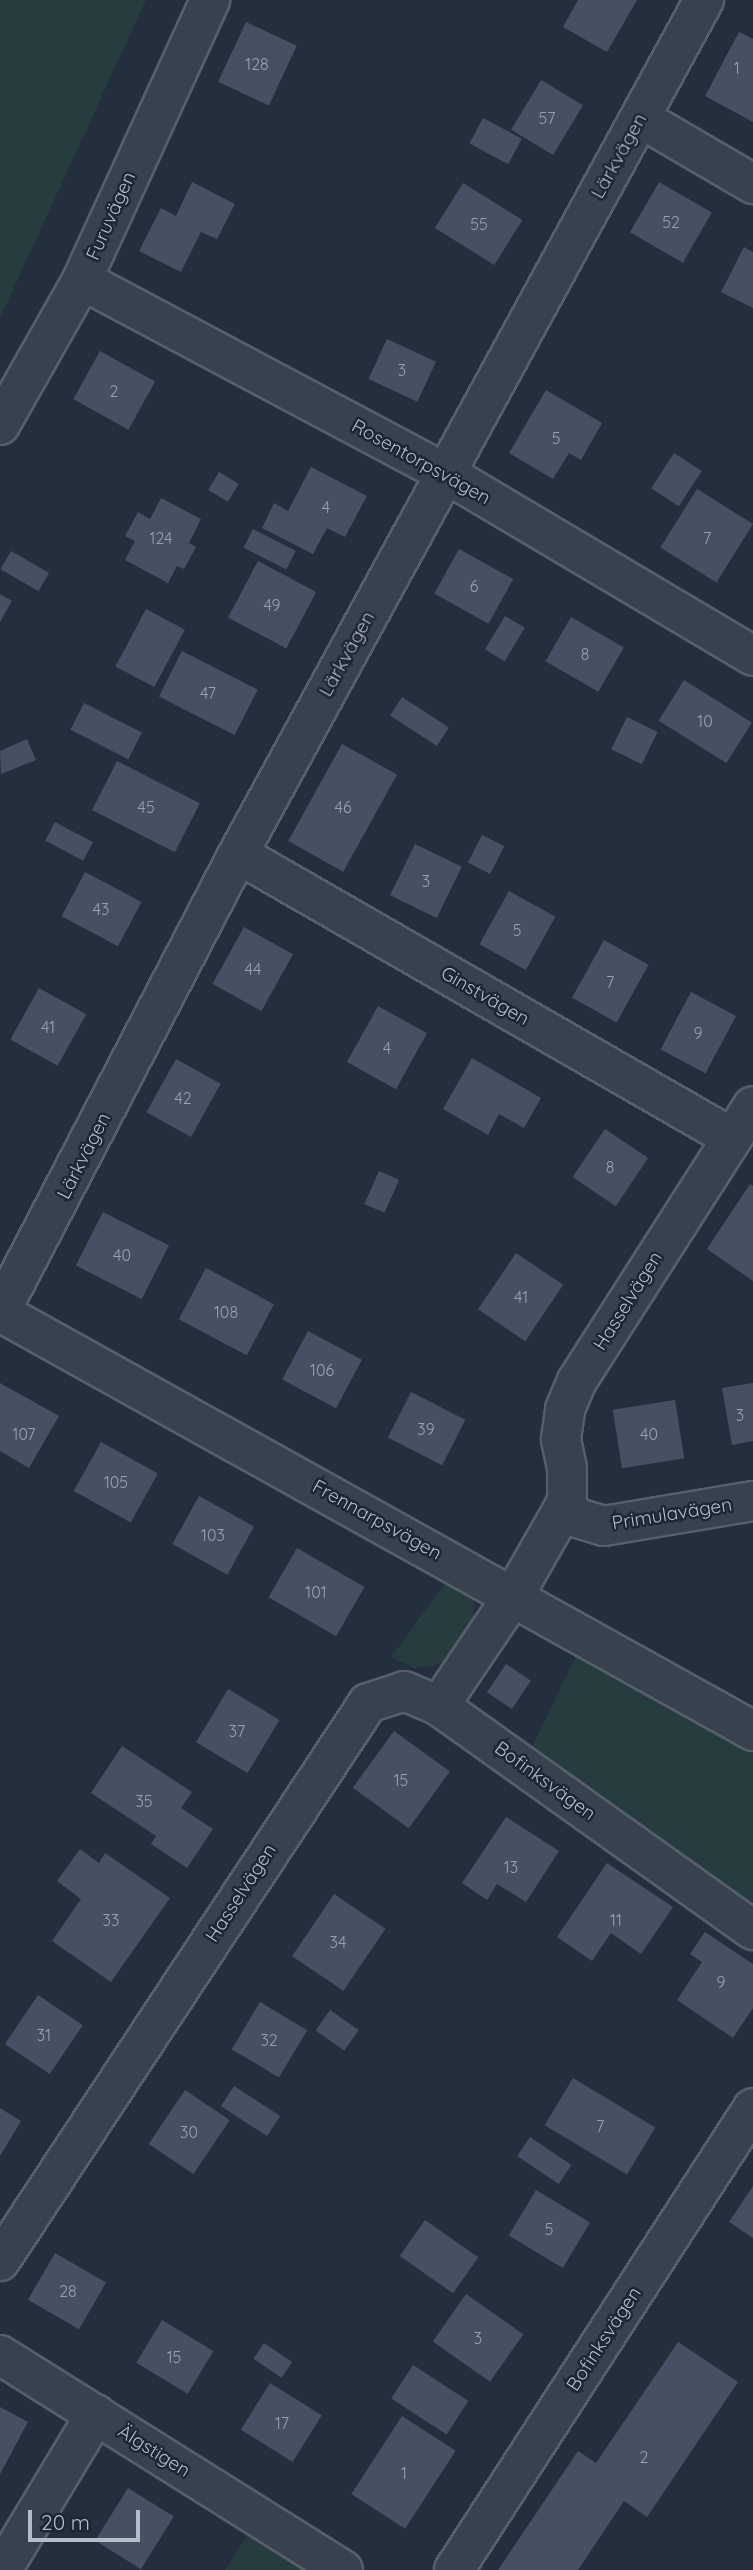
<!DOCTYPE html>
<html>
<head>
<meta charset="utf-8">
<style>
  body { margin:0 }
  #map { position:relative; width:753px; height:2570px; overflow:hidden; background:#242f3e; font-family:Quicksand,sans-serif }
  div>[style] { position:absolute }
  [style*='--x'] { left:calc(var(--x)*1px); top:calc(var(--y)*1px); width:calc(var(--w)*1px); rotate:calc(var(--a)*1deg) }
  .green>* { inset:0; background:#263c3f }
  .building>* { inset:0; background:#455162; transform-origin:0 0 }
  .roads { filter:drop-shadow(2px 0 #565f6c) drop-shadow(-2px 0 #565f6c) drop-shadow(0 2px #565f6c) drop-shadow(0 -2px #565f6c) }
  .minor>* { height:38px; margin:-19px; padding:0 19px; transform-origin:19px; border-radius:19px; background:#38414e }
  span { translate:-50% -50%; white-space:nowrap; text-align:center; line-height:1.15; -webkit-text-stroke:5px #1d2633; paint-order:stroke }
  .number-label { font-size:16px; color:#98a1af }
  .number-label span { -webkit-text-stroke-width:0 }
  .street-label { font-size:19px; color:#b4bcc9 }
  .scale { position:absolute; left:28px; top:2510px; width:112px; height:32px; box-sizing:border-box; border:4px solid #b4bcc9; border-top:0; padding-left:9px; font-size:21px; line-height:24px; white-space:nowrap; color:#b4bcc9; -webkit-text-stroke:5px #1d2633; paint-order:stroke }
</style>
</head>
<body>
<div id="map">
  <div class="green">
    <div style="clip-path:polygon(0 0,146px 0,0 318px)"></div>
    <div style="clip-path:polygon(450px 1577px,468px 1590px,474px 1601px,474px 1621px,464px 1640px,447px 1659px,433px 1666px,414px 1668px,391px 1657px)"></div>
    <div style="clip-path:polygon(580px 1648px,753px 1747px,753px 1911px,530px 1751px)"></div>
    <div style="clip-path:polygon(247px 2536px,304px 2570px,225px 2570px)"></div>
  </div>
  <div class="building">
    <div style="clip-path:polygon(578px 0,637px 0,607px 52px,563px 27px)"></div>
    <div style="left:246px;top:22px;width:56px;height:66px;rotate:25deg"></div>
    <div style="clip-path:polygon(739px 32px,753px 39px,753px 122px,705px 96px)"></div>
    <div style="left:541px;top:80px;width:49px;height:58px;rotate:31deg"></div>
    <div style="left:483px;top:118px;width:44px;height:29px;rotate:28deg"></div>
    <div style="clip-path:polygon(192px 182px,235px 204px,217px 239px,201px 232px,181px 272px,139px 251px,161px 208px,176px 216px)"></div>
    <div style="left:659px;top:182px;width:61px;height:58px;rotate:30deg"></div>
    <div style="left:463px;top:183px;width:70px;height:53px;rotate:32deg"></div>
    <div style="clip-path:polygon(744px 247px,753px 252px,753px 308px,721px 292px)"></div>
    <div style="left:387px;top:339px;width:54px;height:44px;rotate:25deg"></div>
    <div style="left:100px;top:351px;width:63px;height:55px;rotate:29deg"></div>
    <div style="clip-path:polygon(546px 390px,602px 423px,581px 460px,569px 453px,553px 479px,509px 453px)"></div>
    <div style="left:674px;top:453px;width:33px;height:42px;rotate:33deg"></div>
    <div style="clip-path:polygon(311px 467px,367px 496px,345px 537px,327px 528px,313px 554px,262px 528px,274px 503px,288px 511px)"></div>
    <div style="left:219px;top:472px;width:23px;height:21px;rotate:31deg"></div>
    <div style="left:697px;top:489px;width:66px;height:69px;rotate:32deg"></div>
    <div style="clip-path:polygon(161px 498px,201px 519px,189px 543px,196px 547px,184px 569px,177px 566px,168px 583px,125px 560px,135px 541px,125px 536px,138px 512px,150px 519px)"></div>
    <div style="left:253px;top:529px;width:48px;height:21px;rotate:27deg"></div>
    <div style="left:459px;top:549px;width:62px;height:51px;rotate:29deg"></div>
    <div style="left:11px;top:551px;width:44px;height:21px;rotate:30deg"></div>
    <div style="left:258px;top:561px;width:66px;height:64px;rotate:28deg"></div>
    <div style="clip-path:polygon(0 594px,12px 601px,0 622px)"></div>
    <div style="left:146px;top:609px;width:44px;height:65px;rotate:28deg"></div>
    <div style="left:505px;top:616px;width:23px;height:39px;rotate:31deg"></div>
    <div style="left:571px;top:617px;width:61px;height:51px;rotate:30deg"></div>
    <div style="left:182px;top:651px;width:85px;height:51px;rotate:27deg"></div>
    <div style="left:684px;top:680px;width:80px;height:48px;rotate:32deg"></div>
    <div style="left:402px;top:697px;width:56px;height:22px;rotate:33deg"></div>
    <div style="left:84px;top:703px;width:65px;height:30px;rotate:27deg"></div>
    <div style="left:627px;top:717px;width:34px;height:36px;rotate:26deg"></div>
    <div style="clip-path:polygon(27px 739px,36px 760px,1px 774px,0 751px)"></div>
    <div style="left:342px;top:744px;width:63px;height:111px;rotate:29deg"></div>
    <div style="left:117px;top:761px;width:93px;height:55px;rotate:27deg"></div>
    <div style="left:55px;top:822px;width:43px;height:21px;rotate:28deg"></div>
    <div style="left:482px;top:835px;width:25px;height:31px;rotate:27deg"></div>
    <div style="left:415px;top:844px;width:52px;height:57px;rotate:26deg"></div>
    <div style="left:85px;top:872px;width:64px;height:50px;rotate:28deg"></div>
    <div style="left:509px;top:891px;width:53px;height:61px;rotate:29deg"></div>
    <div style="left:244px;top:927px;width:56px;height:65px;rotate:29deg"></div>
    <div style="left:604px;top:940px;width:51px;height:66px;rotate:29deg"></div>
    <div style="left:39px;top:988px;width:54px;height:59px;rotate:29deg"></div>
    <div style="left:691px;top:992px;width:51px;height:65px;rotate:28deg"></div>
    <div style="left:378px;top:1006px;width:56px;height:64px;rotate:29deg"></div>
    <div style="clip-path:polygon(472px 1058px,541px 1098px,524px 1128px,499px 1114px,488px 1135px,443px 1109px)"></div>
    <div style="left:176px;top:1059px;width:51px;height:61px;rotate:29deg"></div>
    <div style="left:605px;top:1129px;width:52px;height:58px;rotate:34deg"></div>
    <div style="left:379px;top:1171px;width:22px;height:36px;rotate:24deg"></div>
    <div style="clip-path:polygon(750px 1184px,753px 1186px,753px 1281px,707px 1249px)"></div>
    <div style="left:103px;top:1212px;width:74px;height:60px;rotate:27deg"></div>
    <div style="left:516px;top:1253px;width:57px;height:68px;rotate:34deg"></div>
    <div style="left:206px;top:1268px;width:77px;height:58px;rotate:28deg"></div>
    <div style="left:308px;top:1331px;width:61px;height:55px;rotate:28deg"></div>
    <div style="clip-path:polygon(0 1383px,59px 1416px,29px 1468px,0 1451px)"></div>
    <div style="clip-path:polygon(753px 1383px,753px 1441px,732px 1445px,722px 1388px)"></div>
    <div style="left:411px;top:1392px;width:61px;height:51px;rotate:27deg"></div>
    <div style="left:675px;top:1400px;width:59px;height:63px;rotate:81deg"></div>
    <div style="left:101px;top:1442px;width:65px;height:56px;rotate:29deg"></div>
    <div style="left:199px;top:1496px;width:63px;height:55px;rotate:29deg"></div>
    <div style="left:297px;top:1548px;width:78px;height:57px;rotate:30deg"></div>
    <div style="left:506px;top:1664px;width:30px;height:34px;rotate:34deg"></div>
    <div style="left:228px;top:1689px;width:60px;height:62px;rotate:31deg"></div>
    <div style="left:394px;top:1731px;width:69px;height:70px;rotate:36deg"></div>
    <div style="clip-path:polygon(122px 1746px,192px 1792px,181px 1808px,213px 1829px,187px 1868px,151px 1844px,156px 1836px,91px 1793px)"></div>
    <div style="clip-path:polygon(506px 1817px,559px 1851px,526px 1902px,497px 1884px,487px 1900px,462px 1883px)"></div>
    <div style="clip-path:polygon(80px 1849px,99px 1863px,105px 1853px,170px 1898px,111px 1982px,52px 1941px,81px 1899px,57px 1881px)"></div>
    <div style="clip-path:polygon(607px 1863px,673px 1907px,641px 1954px,611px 1933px,592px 1961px,557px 1937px)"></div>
    <div style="left:334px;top:1894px;width:62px;height:75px;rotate:34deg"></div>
    <div style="clip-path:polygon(705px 1932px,753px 1964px,753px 2008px,733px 2038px,677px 2000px,702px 1962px,690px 1954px)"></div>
    <div style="left:38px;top:1995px;width:54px;height:59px;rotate:34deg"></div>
    <div style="left:260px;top:2002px;width:55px;height:55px;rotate:31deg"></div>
    <div style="left:330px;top:2010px;width:35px;height:25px;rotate:35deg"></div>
    <div style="left:573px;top:2078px;width:96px;height:55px;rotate:31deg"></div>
    <div style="left:234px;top:2086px;width:55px;height:24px;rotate:33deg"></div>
    <div style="left:185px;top:2090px;width:54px;height:65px;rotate:34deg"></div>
    <div style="clip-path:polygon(0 2108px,21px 2121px,0 2156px)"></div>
    <div style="left:530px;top:2137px;width:50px;height:23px;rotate:34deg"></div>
    <div style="clip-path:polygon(753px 2186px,753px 2238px,729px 2222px)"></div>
    <div style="left:536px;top:2190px;width:63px;height:53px;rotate:31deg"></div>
    <div style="left:425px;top:2220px;width:65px;height:44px;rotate:35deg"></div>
    <div style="left:55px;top:2253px;width:59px;height:54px;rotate:30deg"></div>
    <div style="left:466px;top:2294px;width:70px;height:58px;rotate:35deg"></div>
    <div style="left:162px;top:2320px;width:60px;height:50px;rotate:31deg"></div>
    <div style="clip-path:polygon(678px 2342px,738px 2382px,647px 2517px,624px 2501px,578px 2570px,498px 2570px,578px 2451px,596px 2463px)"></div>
    <div style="left:264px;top:2343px;width:34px;height:19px;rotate:34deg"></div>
    <div style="left:413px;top:2365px;width:66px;height:40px;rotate:33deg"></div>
    <div style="left:270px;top:2383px;width:61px;height:55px;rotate:32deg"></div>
    <div style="clip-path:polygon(0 2407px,28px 2422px,0 2474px)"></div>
    <div style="left:402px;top:2416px;width:64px;height:93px;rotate:33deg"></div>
    <div style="left:128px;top:2488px;width:54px;height:62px;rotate:32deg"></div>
  </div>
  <div class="roads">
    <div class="minor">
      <div style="--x:640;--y:118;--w:131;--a:30.3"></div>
      <div style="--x:82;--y:280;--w:411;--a:28"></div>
      <div style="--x:445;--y:473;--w:358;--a:30.7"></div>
      <div style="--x:0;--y:425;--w:167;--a:-60.5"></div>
      <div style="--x:82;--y:280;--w:308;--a:-65.4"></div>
      <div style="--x:238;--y:854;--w:570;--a:29.89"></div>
      <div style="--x:0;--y:1312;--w:516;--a:-62.54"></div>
      <div style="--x:238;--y:854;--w:973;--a:-61.38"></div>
      <div style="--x:0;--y:1312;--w:862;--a:29.09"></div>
      <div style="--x:561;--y:1513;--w:14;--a:-65"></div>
      <div style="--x:567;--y:1500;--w:32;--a:-90"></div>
      <div style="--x:567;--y:1468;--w:30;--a:-102"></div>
      <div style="--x:561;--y:1439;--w:30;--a:-82"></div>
      <div style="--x:565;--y:1409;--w:30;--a:-67"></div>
      <div style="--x:577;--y:1381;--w:326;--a:-57.4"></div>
      <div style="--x:439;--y:1706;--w:386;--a:35.5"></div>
      <div style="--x:0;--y:2261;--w:668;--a:-56.6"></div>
      <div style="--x:368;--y:1703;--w:38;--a:-18"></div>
      <div style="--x:404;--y:1691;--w:38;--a:23"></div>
      <div style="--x:439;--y:1706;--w:134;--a:-56"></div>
      <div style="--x:514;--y:1595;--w:95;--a:-60.2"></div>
      <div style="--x:561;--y:1513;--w:45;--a:16.8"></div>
      <div style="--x:604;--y:1526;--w:151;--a:-9.5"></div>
      <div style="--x:0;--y:2355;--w:405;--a:32.1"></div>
      <div style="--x:2;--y:2570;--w:182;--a:-58.9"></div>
      <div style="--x:454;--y:2570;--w:550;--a:-57.09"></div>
    </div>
  </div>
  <div class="number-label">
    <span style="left:257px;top:64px">128</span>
    <span style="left:737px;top:68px">1</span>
    <span style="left:547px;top:118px">57</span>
    <span style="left:671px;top:222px">52</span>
    <span style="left:479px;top:224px">55</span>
    <span style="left:402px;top:370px">3</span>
    <span style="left:114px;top:391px">2</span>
    <span style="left:556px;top:438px">5</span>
    <span style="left:326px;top:507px">4</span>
    <span style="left:161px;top:538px">124</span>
    <span style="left:707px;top:538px">7</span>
    <span style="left:474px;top:586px">6</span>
    <span style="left:272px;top:605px">49</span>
    <span style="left:585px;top:654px">8</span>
    <span style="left:208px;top:693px">47</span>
    <span style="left:705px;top:721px">10</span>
    <span style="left:146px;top:807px">45</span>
    <span style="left:343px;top:807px">46</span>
    <span style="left:426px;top:881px">3</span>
    <span style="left:101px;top:909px">43</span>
    <span style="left:517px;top:930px">5</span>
    <span style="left:253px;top:969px">44</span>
    <span style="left:610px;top:982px">7</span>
    <span style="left:48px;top:1027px">41</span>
    <span style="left:698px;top:1033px">9</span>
    <span style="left:387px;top:1048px">4</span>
    <span style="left:183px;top:1098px">42</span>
    <span style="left:610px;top:1167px">8</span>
    <span style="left:122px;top:1255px">40</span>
    <span style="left:521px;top:1297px">41</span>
    <span style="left:226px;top:1312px">108</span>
    <span style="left:322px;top:1370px">106</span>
    <span style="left:740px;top:1415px">3</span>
    <span style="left:426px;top:1429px">39</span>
    <span style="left:24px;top:1434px">107</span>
    <span style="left:649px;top:1434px">40</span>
    <span style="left:116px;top:1482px">105</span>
    <span style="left:213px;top:1535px">103</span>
    <span style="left:316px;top:1592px">101</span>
    <span style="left:237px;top:1731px">37</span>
    <span style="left:401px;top:1780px">15</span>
    <span style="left:144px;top:1801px">35</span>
    <span style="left:511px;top:1867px">13</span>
    <span style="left:111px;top:1920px">33</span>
    <span style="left:616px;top:1920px">11</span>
    <span style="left:338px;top:1942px">34</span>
    <span style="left:721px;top:1982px">9</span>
    <span style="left:44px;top:2035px">31</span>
    <span style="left:269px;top:2040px">32</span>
    <span style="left:600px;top:2126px">7</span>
    <span style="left:189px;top:2132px">30</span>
    <span style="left:549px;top:2229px">5</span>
    <span style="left:68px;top:2291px">28</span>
    <span style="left:478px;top:2338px">3</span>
    <span style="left:174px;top:2357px">15</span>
    <span style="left:282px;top:2423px">17</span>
    <span style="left:644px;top:2457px">2</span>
    <span style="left:404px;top:2473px">1</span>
  </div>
  <div class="street-label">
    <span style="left:619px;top:156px;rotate:-61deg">Lärkvägen</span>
    <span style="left:111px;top:216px;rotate:-66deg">Furuvägen</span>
    <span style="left:421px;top:462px;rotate:29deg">Rosentorpsvägen</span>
    <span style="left:347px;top:654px;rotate:-61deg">Lärkvägen</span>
    <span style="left:485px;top:996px;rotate:30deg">Ginstvägen</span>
    <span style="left:84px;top:1156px;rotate:-63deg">Lärkvägen</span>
    <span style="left:628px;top:1301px;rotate:-58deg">Hasselvägen</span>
    <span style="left:672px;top:1514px;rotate:-9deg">Primulavägen</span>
    <span style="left:377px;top:1520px;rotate:29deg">Frennarpsvägen</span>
    <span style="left:545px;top:1781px;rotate:36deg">Bofinksvägen</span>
    <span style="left:241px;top:1893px;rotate:-57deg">Hasselvägen</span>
    <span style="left:604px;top:2339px;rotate:-57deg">Bofinksvägen</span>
    <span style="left:154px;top:2451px;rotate:32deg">Älgstigen</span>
  </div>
  <div class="scale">20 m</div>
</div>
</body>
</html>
